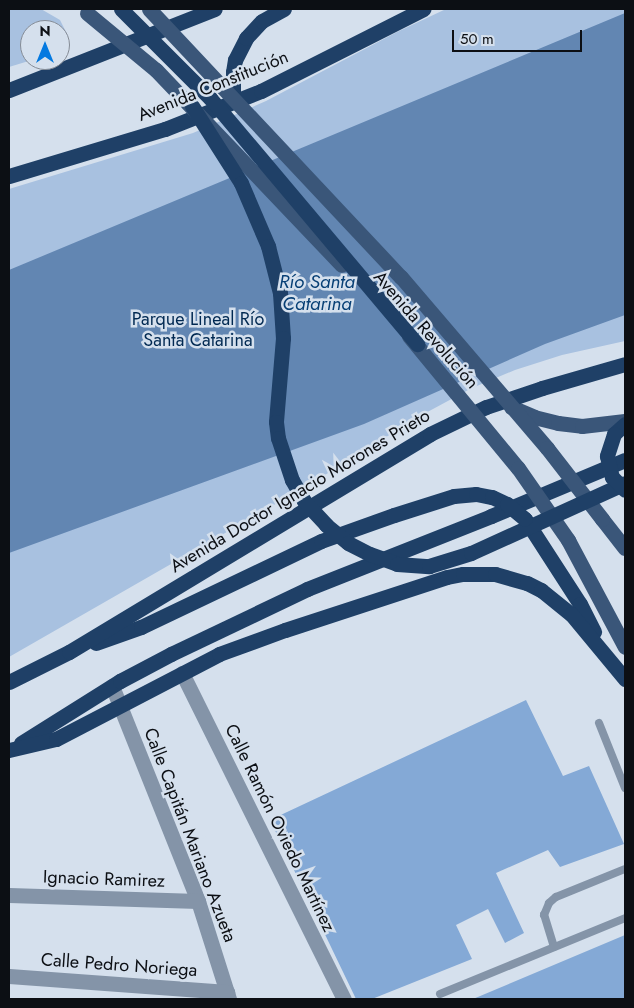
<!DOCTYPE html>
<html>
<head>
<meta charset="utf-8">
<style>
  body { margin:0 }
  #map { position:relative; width:634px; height:1008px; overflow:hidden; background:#d5e0ed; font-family:Jost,sans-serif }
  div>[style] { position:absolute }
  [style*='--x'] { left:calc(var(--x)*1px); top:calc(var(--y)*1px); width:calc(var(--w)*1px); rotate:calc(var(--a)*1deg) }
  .green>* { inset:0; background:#a8c1e0 }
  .water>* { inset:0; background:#6286b2 }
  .building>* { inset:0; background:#84a9d6 }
  .lane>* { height:8px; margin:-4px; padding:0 4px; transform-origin:4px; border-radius:4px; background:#8494a8 }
  .street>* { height:15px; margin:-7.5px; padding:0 7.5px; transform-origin:7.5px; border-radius:7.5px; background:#8494a8 }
  .primary>* { height:15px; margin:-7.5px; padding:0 7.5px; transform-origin:7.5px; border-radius:7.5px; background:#3a5679 }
  .highway>* { height:15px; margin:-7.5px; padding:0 7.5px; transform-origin:7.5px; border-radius:7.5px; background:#1f4067 }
  .primary-bridge>* { height:15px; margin:-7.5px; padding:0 7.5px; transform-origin:7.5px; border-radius:7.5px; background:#3a5679 }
  .highway-bridge>* { height:15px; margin:-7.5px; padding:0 7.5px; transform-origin:7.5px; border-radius:7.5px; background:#1f4067 }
  span { translate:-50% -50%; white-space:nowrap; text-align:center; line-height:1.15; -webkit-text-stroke:5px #d5e0ed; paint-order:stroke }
  .street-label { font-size:18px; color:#0c0f14 }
  .park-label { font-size:18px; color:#012952 }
  .water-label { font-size:19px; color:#073f75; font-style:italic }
  .frame { position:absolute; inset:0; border:10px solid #0c0f14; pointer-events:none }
  .north { position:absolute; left:20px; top:20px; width:50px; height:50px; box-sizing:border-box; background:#d5e0ed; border:1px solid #858c96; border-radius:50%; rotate:0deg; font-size:14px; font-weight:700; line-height:20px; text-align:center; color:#0c0f14 }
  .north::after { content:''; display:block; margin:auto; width:18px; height:22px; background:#0379e0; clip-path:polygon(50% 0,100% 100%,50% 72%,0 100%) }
  .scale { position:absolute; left:452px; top:30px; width:130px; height:22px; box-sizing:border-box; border:2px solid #0c0f14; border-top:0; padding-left:6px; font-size:15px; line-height:18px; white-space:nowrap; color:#0c0f14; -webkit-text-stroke:4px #d5e0ed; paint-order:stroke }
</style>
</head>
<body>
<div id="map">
  <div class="green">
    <div style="clip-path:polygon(9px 9px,41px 9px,60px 20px,68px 36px,62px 51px,60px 52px,60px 30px,30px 30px,30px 60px,32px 60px,9px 67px)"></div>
    <div style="clip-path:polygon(446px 9px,625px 9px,625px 341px,562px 355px,515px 370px,472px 388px,420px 416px,312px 483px,9px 657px,9px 189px,193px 133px,266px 101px,397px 32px)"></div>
  </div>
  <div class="water">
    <div style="clip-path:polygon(625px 13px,625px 315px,545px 344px,364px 424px,9px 553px,9px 270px)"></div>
  </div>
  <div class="building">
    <div style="clip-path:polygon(526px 700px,563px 776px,589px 766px,624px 844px,560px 867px,548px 850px,496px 873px,524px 933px,505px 943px,488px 909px,456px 925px,472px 959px,372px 999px,356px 999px,270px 820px)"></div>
    <div style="clip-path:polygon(625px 935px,625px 999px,473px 999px)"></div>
  </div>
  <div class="lane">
    <div style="--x:599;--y:723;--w:70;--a:68.2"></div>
    <div style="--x:554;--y:947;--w:34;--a:-107"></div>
    <div style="--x:544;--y:915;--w:13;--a:-67"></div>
    <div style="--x:549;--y:903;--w:9;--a:-41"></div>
    <div style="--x:556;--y:897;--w:74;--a:-22.1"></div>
    <div style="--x:440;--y:994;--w:200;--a:-22.3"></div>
  </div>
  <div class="street">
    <div style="--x:182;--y:673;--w:364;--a:63.6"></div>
    <div style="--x:112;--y:686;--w:232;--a:68.2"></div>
    <div style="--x:198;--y:901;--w:103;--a:72.4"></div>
    <div style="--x:9;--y:895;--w:189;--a:1.8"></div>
    <div style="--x:9;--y:976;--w:219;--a:4.2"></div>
  </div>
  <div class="primary">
    <div style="--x:511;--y:407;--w:25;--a:23"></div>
    <div style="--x:534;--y:417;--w:25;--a:14"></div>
    <div style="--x:558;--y:423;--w:24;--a:7"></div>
    <div style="--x:582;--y:426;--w:43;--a:-6.6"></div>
    <div style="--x:602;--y:519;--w:37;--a:52"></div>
    <div style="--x:568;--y:540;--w:121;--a:62"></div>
  </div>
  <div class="highway">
    <div style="--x:9;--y:90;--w:221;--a:-21.5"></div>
    <div style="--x:233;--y:97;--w:25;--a:-90"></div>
    <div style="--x:233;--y:72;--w:12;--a:-81"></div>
    <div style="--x:235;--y:60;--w:25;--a:-63"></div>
    <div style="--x:246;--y:38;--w:23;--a:-47"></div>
    <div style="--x:262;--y:21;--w:25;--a:-29"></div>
    <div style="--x:9;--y:176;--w:163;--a:-16.8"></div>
    <div style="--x:165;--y:129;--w:103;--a:-21.6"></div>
    <div style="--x:261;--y:91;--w:182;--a:-26.8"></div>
    <div style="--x:525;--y:519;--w:101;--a:57.1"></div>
    <div style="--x:580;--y:604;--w:31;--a:63"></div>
    <div style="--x:96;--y:643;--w:48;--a:-19.6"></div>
    <div style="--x:141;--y:627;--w:199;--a:-25.5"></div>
    <div style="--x:321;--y:541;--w:77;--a:-19.6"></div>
    <div style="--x:394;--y:515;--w:63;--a:-17.6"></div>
    <div style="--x:9;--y:682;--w:67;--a:-26.6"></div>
    <div style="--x:69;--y:652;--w:422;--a:-31.1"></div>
    <div style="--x:430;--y:434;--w:62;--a:-25.7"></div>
    <div style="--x:486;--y:407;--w:59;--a:-18.7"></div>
    <div style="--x:542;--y:388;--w:86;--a:-16.1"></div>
    <div style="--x:21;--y:743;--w:117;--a:-32.1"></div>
    <div style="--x:120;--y:681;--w:58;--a:-27.9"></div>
    <div style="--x:171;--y:654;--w:151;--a:-25.5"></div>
    <div style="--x:307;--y:589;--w:198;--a:-21.6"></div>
    <div style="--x:491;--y:516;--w:145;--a:-22.7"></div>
    <div style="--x:9;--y:750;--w:48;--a:-13.2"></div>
    <div style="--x:56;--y:739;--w:184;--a:-27.5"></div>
    <div style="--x:219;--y:654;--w:70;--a:-20"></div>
    <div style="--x:285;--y:630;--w:170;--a:-18.1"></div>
    <div style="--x:447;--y:577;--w:16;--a:-11"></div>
    <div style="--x:463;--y:574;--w:32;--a:0"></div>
    <div style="--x:495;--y:574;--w:33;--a:16"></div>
    <div style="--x:527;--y:583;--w:16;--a:27"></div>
    <div style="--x:541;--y:590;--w:38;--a:39"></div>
    <div style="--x:571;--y:614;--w:85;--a:50.3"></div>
  </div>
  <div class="primary-bridge">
    <div style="--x:149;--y:9;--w:368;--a:46.8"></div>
    <div style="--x:401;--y:277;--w:225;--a:49.5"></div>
    <div style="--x:547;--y:448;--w:90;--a:52.2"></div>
    <div style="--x:87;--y:13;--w:89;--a:39.6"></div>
    <div style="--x:156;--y:70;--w:269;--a:46.4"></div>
    <div style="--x:409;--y:336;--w:171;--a:50.5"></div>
    <div style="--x:518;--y:468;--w:88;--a:55.2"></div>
  </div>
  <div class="highway-bridge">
    <div style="--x:121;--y:9;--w:126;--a:45"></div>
    <div style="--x:210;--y:98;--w:322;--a:49.9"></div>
    <div style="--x:192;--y:106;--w:91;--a:57.5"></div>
    <div style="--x:241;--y:183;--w:69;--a:66.8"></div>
    <div style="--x:268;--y:246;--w:49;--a:75.7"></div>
    <div style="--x:280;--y:293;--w:45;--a:86.2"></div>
    <div style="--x:283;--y:338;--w:84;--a:94.8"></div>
    <div style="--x:276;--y:422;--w:16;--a:83"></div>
    <div style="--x:278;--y:438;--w:44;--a:71.6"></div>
    <div style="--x:292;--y:480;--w:24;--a:60"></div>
    <div style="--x:304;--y:501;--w:33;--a:47"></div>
    <div style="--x:326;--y:525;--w:28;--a:39"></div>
    <div style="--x:348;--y:543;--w:25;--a:27"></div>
    <div style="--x:370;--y:554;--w:29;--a:20"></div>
    <div style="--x:397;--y:564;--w:32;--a:4"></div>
    <div style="--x:429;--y:566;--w:44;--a:-17.2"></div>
    <div style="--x:471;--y:553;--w:169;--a:-24.4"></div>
    <div style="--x:625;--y:424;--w:15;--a:138"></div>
    <div style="--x:614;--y:434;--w:23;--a:108"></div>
    <div style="--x:607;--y:456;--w:22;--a:77"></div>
    <div style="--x:612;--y:477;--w:18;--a:45"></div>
    <div style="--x:454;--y:496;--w:22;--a:-5"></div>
    <div style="--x:476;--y:494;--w:16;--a:11"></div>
    <div style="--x:492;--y:497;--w:17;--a:25"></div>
    <div style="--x:507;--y:504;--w:23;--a:40"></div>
  </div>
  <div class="street-label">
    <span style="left:213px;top:86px;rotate:-22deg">Avenida Constitución</span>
    <span style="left:426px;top:330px;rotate:49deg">Avenida Revolución</span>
    <span style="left:300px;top:491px;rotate:-31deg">Avenida Doctor Ignacio Morones Prieto</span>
    <span style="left:280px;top:828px;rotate:64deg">Calle Ramón Oviedo Martínez</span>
    <span style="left:190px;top:835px;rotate:69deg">Calle Capitán Mariano Azueta</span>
    <span style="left:104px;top:879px;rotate:2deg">Ignacio Ramirez</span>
    <span style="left:119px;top:965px;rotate:4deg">Calle Pedro Noriega</span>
  </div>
  <div class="park-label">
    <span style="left:198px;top:330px">Parque Lineal Río<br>Santa Catarina</span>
  </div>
  <div class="water-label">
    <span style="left:317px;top:293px">Río Santa<br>Catarina</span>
  </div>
  <div class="frame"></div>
  <div class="north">N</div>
  <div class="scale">50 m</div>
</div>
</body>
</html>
